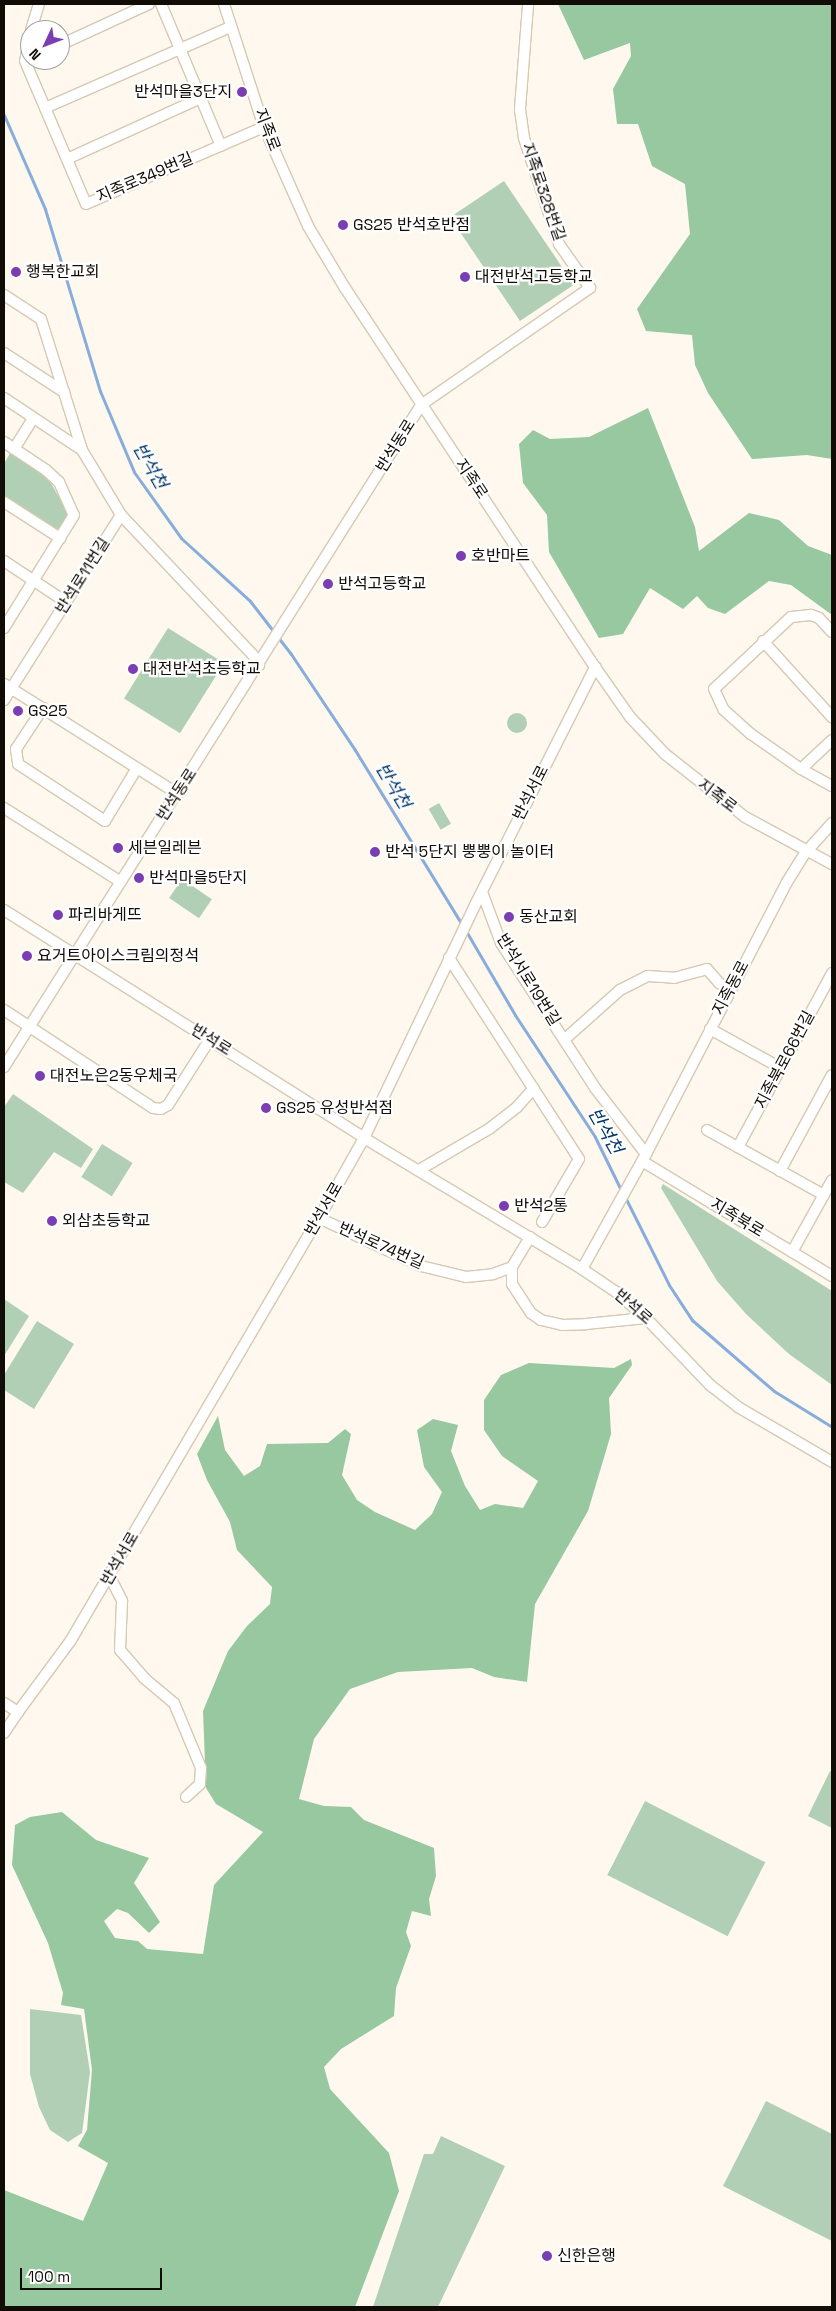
<!DOCTYPE html>
<html>
<head>
<meta charset="utf-8">
<style>
  body { margin:0 }
  #map { position:relative; width:836px; height:2311px; overflow:hidden; background:#fef8ef; font-family:"Space Grotesk","Noto Sans KR",sans-serif }
  div>[style] { position:absolute }
  [style*='--x'] { left:calc(var(--x)*1px); top:calc(var(--y)*1px); width:calc(var(--w)*1px); rotate:calc(var(--a)*1deg) }
  .green>* { inset:0; background:#b0cfb5; transform-origin:0 0 }
  .round { border-radius:50% }
  .forest>* { inset:0; background:#97c89f }
  .stream>* { height:3px; margin:-1.5px; padding:0 1.5px; transform-origin:1.5px; border-radius:1.5px; background:#88addb }
  .roads { filter:drop-shadow(1px 0 #d7c8b1) drop-shadow(-1px 0 #d7c8b1) drop-shadow(0 1px #d7c8b1) drop-shadow(0 -1px #d7c8b1) }
  .minor>* { height:10px; margin:-5px; padding:0 5px; transform-origin:5px; border-radius:5px; background:#fff }
  .dots>* { width:14px; height:14px; translate:-50% -50%; box-sizing:border-box; border:2px solid #fff; border-radius:50% }
  span { translate:-50% -50%; white-space:nowrap; text-align:center; line-height:1.15; -webkit-text-stroke:4.5px #fff; paint-order:stroke }
  .poi-label { font-size:16px; color:#110c05 }
  .right { translate:-100% -50%; text-align:right }
  .left { translate:0 -50%; text-align:left }
  .street-label { font-size:16px; color:#110c05 }
  .water-label { font-size:18px; color:#00366c; font-style:italic }
  .frame { position:absolute; inset:0; border:5px solid #110c05; pointer-events:none }
  .north { position:absolute; left:20px; top:20px; width:50px; height:50px; box-sizing:border-box; background:#fff; border:1px solid #a09e9b; border-radius:50%; rotate:227deg; font-size:14px; font-weight:700; line-height:20px; text-align:center; color:#110c05 }
  .north::after { content:''; display:block; margin:auto; width:18px; height:22px; background:#7b3db2; clip-path:polygon(50% 0,100% 100%,50% 72%,0 100%) }
  .scale { position:absolute; left:20px; top:2268px; width:142px; height:22px; box-sizing:border-box; border:2px solid #110c05; border-top:0; padding-left:6px; font-size:15px; line-height:18px; white-space:nowrap; color:#110c05; -webkit-text-stroke:4px #fff; paint-order:stroke }
</style>
</head>
<body>
<div id="map">
  <div class="green">
    <div style="left:504px;top:181px;width:125px;height:65px;rotate:56deg"></div>
    <div style="clip-path:polygon(10px 453px,47px 476px,69px 515px,62px 528px,57px 529px,4px 496px,4px 464px)"></div>
    <div style="left:168px;top:628px;width:66px;height:83px;rotate:32deg"></div>
    <div class="round" style="left:507px;top:713px;width:20px;height:20px"></div>
    <div style="left:439px;top:803px;width:24px;height:12px;rotate:60deg"></div>
    <div style="left:182px;top:879px;width:36px;height:23px;rotate:34deg"></div>
    <div style="clip-path:polygon(13px 1094px,93px 1149px,81px 1168px,54px 1152px,23px 1193px,4px 1182px,4px 1107px)"></div>
    <div style="left:102px;top:1144px;width:36px;height:39px;rotate:32deg"></div>
    <div style="clip-path:polygon(663px 1184px,832px 1291px,832px 1385px,789px 1354px,746px 1314px,717px 1281px,661px 1188px)"></div>
    <div style="clip-path:polygon(4px 1299px,29px 1316px,4px 1356px)"></div>
    <div style="clip-path:polygon(37px 1321px,74px 1344px,34px 1409px,4px 1390px,4px 1375px)"></div>
    <div style="clip-path:polygon(830px 1771px,832px 1772px,832px 1828px,808px 1816px)"></div>
    <div style="left:645px;top:1801px;width:135px;height:83px;rotate:27deg"></div>
    <div style="clip-path:polygon(30px 2009px,81px 2015px,90px 2072px,82px 2133px,68px 2142px,50px 2130px,39px 2107px,30px 2074px)"></div>
    <div style="clip-path:polygon(766px 2101px,832px 2134px,832px 2241px,723px 2186px)"></div>
    <div style="clip-path:polygon(441px 2136px,505px 2166px,438px 2307px,373px 2307px,424px 2154px,433px 2154px)"></div>
  </div>
  <div class="forest">
    <div style="clip-path:polygon(558px 4px,832px 4px,832px 459px,807px 455px,752px 459px,708px 393px,695px 365px,692px 335px,646px 331px,637px 309px,690px 234px,685px 184px,652px 166px,638px 124px,617px 124px,613px 89px,631px 56px,630px 43px,584px 60px)"></div>
    <div style="clip-path:polygon(648px 408px,695px 527px,699px 551px,749px 513px,779px 520px,808px 546px,832px 555px,832px 615px,791px 585px,769px 581px,725px 614px,708px 608px,697px 596px,683px 609px,650px 588px,623px 634px,599px 638px,549px 552px,547px 515px,523px 483px,519px 444px,533px 430px,550px 439px,589px 437px)"></div>
    <div style="clip-path:polygon(631px 1359px,632px 1365px,609px 1398px,611px 1434px,588px 1511px,535px 1604px,527px 1682px,494px 1677px,472px 1668px,398px 1672px,350px 1689px,314px 1739px,299px 1799px,324px 1806px,351px 1807px,364px 1820px,434px 1848px,436px 1876px,429px 1899px,431px 1916px,412px 1911px,406px 1932px,411px 1946px,396px 1988px,394px 2016px,341px 2049px,324px 2067px,330px 2089px,389px 2153px,399px 2191px,355px 2307px,4px 2307px,4px 2190px,83px 2221px,108px 2163px,78px 2146px,87px 2130px,92px 2070px,84px 2009px,61px 2005px,63px 1993px,48px 1943px,12px 1865px,15px 1825px,30px 1817px,62px 1812px,96px 1840px,149px 1858px,134px 1883px,160px 1922px,149px 1933px,128px 1913px,117px 1909px,104px 1921px,115px 1938px,138px 1941px,147px 1949px,203px 1954px,214px 1885px,263px 1832px,216px 1804px,206px 1788px,203px 1711px,228px 1651px,247px 1626px,270px 1604px,272px 1587px,237px 1550px,230px 1522px,207px 1480px,197px 1454px,218px 1416px,225px 1450px,244px 1476px,260px 1466px,267px 1444px,328px 1443px,345px 1429px,351px 1434px,342px 1475px,357px 1500px,375px 1512px,415px 1530px,432px 1514px,442px 1492px,424px 1467px,417px 1430px,433px 1419px,458px 1425px,451px 1451px,465px 1486px,480px 1510px,495px 1504px,523px 1508px,538px 1481px,502px 1456px,484px 1430px,484px 1400px,501px 1375px,529px 1363px,614px 1368px)"></div>
  </div>
  <div class="stream">
    <div style="--x:4;--y:115;--w:103;--a:66.4"></div>
    <div style="--x:45;--y:209;--w:190;--a:73.2"></div>
    <div style="--x:100;--y:391;--w:88;--a:67.2"></div>
    <div style="--x:134;--y:472;--w:81;--a:54.5"></div>
    <div style="--x:181;--y:538;--w:93;--a:42.4"></div>
    <div style="--x:250;--y:601;--w:67;--a:52.3"></div>
    <div style="--x:291;--y:654;--w:115;--a:56.3"></div>
    <div style="--x:355;--y:750;--w:206;--a:58.5"></div>
    <div style="--x:466;--y:931;--w:97;--a:59.7"></div>
    <div style="--x:515;--y:1015;--w:146;--a:56.7"></div>
    <div style="--x:595;--y:1137;--w:61;--a:63.9"></div>
    <div style="--x:625;--y:1197;--w:98;--a:63.4"></div>
    <div style="--x:669;--y:1285;--w:42;--a:56.7"></div>
    <div style="--x:692;--y:1320;--w:108;--a:40.9"></div>
    <div style="--x:774;--y:1391;--w:68;--a:31.8"></div>
  </div>
  <div class="roads">
    <div class="minor">
      <div style="--x:161;--y:4;--w:154;--a:67.1"></div>
      <div style="--x:224;--y:4;--w:129;--a:72"></div>
      <div style="--x:264;--y:127;--w:108;--a:66"></div>
      <div style="--x:308;--y:226;--w:72;--a:59.2"></div>
      <div style="--x:345;--y:288;--w:454;--a:56.6"></div>
      <div style="--x:595;--y:667;--w:61;--a:55"></div>
      <div style="--x:630;--y:717;--w:51;--a:46.6"></div>
      <div style="--x:665;--y:754;--w:102;--a:38.2"></div>
      <div style="--x:745;--y:817;--w:99;--a:28.4"></div>
      <div style="--x:31;--y:30;--w:27;--a:-73"></div>
      <div style="--x:30;--y:34;--w:27;--a:100"></div>
      <div style="--x:25;--y:61;--w:155;--a:66.9"></div>
      <div style="--x:86;--y:204;--w:194;--a:-23.4"></div>
      <div style="--x:60;--y:45;--w:98;--a:-24.7"></div>
      <div style="--x:45;--y:108;--w:202;--a:-23.6"></div>
      <div style="--x:67;--y:159;--w:147;--a:-24.5"></div>
      <div style="--x:4;--y:295;--w:44;--a:33"></div>
      <div style="--x:41;--y:319;--w:137;--a:72.6"></div>
      <div style="--x:4;--y:353;--w:72;--a:33"></div>
      <div style="--x:4;--y:398;--w:94;--a:33.7"></div>
      <div style="--x:82;--y:450;--w:76;--a:59"></div>
      <div style="--x:121;--y:515;--w:192;--a:46.7"></div>
      <div style="--x:253;--y:655;--w:12;--a:59"></div>
      <div style="--x:4;--y:442;--w:50;--a:33.7"></div>
      <div style="--x:46;--y:470;--w:18;--a:43"></div>
      <div style="--x:59;--y:482;--w:36;--a:66"></div>
      <div style="--x:74;--y:515;--w:133;--a:121.8"></div>
      <div style="--x:14;--y:449;--w:36;--a:-58"></div>
      <div style="--x:4;--y:502;--w:67;--a:32.7"></div>
      <div style="--x:4;--y:561;--w:74;--a:33.5"></div>
      <div style="--x:832;--y:632;--w:19;--a:-133"></div>
      <div style="--x:819;--y:618;--w:9;--a:-159"></div>
      <div style="--x:811;--y:615;--w:20;--a:174"></div>
      <div style="--x:791;--y:617;--w:105;--a:136.9"></div>
      <div style="--x:714;--y:689;--w:23;--a:65"></div>
      <div style="--x:724;--y:710;--w:36;--a:42"></div>
      <div style="--x:751;--y:734;--w:61;--a:35"></div>
      <div style="--x:801;--y:769;--w:35;--a:29"></div>
      <div style="--x:763;--y:641;--w:103;--a:47.8"></div>
      <div style="--x:4;--y:684;--w:206;--a:32.3"></div>
      <div style="--x:4;--y:700;--w:219;--a:-57.7"></div>
      <div style="--x:43;--y:708;--w:49;--a:123.4"></div>
      <div style="--x:16;--y:749;--w:15;--a:82"></div>
      <div style="--x:18;--y:764;--w:104;--a:33.2"></div>
      <div style="--x:105;--y:821;--w:62;--a:-58.9"></div>
      <div style="--x:801;--y:769;--w:42;--a:-43.1"></div>
      <div style="--x:4;--y:808;--w:138;--a:32.3"></div>
      <div style="--x:482;--y:892;--w:54;--a:69.6"></div>
      <div style="--x:501;--y:943;--w:173;--a:57"></div>
      <div style="--x:595;--y:1088;--w:83;--a:52.3"></div>
      <div style="--x:4;--y:910;--w:426;--a:32.3"></div>
      <div style="--x:364;--y:1138;--w:254;--a:31"></div>
      <div style="--x:582;--y:1269;--w:40;--a:34"></div>
      <div style="--x:615;--y:1291;--w:41;--a:41.1"></div>
      <div style="--x:646;--y:1318;--w:93;--a:46.3"></div>
      <div style="--x:710;--y:1385;--w:36;--a:38"></div>
      <div style="--x:738;--y:1407;--w:109;--a:30.3"></div>
      <div style="--x:449;--y:958;--w:239;--a:57.1"></div>
      <div style="--x:579;--y:1159;--w:73;--a:120.4"></div>
      <div style="--x:4;--y:1010;--w:178;--a:33.3"></div>
      <div style="--x:153;--y:1108;--w:8;--a:7"></div>
      <div style="--x:161;--y:1109;--w:8;--a:-30"></div>
      <div style="--x:168;--y:1105;--w:78;--a:-57.5"></div>
      <div style="--x:710;--y:1029;--w:81;--a:28.8"></div>
      <div style="--x:565;--y:1039;--w:74;--a:-41.7"></div>
      <div style="--x:620;--y:990;--w:31;--a:-27"></div>
      <div style="--x:648;--y:976;--w:26;--a:4"></div>
      <div style="--x:674;--y:978;--w:34;--a:-15"></div>
      <div style="--x:707;--y:969;--w:18;--a:49"></div>
      <div style="--x:719;--y:983;--w:14;--a:30"></div>
      <div style="--x:4;--y:1067;--w:782;--a:-57.79"></div>
      <div style="--x:421;--y:405;--w:206;--a:-34.7"></div>
      <div style="--x:590;--y:288;--w:54;--a:-125.2"></div>
      <div style="--x:559;--y:244;--w:112;--a:-108.3"></div>
      <div style="--x:524;--y:138;--w:29;--a:-98"></div>
      <div style="--x:520;--y:109;--w:105;--a:-85.6"></div>
      <div style="--x:707;--y:1130;--w:134;--a:29.1"></div>
      <div style="--x:738;--y:1147;--w:198;--a:-61.6"></div>
      <div style="--x:642;--y:1161;--w:222;--a:31.2"></div>
      <div style="--x:419;--y:1170;--w:81;--a:-30.4"></div>
      <div style="--x:489;--y:1129;--w:36;--a:-38"></div>
      <div style="--x:517;--y:1107;--w:25;--a:-48"></div>
      <div style="--x:780;--y:1171;--w:109;--a:-61.6"></div>
      <div style="--x:319;--y:1218;--w:113;--a:25.2"></div>
      <div style="--x:421;--y:1266;--w:46;--a:13.7"></div>
      <div style="--x:466;--y:1277;--w:27;--a:-6"></div>
      <div style="--x:493;--y:1274;--w:20;--a:-20"></div>
      <div style="--x:530;--y:1237;--w:35;--a:121"></div>
      <div style="--x:512;--y:1267;--w:17;--a:90"></div>
      <div style="--x:512;--y:1284;--w:35;--a:57"></div>
      <div style="--x:531;--y:1313;--w:12;--a:35"></div>
      <div style="--x:541;--y:1320;--w:22;--a:13"></div>
      <div style="--x:562;--y:1325;--w:24;--a:-2"></div>
      <div style="--x:586;--y:1324;--w:60;--a:-5.7"></div>
      <div style="--x:792;--y:1252;--w:82;--a:-60.9"></div>
      <div style="--x:582;--y:1269;--w:132;--a:-60.9"></div>
      <div style="--x:646;--y:1154;--w:306;--a:-62.6"></div>
      <div style="--x:787;--y:882;--w:36;--a:-58"></div>
      <div style="--x:806;--y:852;--w:39;--a:-48"></div>
      <div style="--x:110;--y:1577;--w:27;--a:63"></div>
      <div style="--x:122;--y:1601;--w:49;--a:92.3"></div>
      <div style="--x:120;--y:1650;--w:37;--a:49"></div>
      <div style="--x:144;--y:1678;--w:39;--a:40"></div>
      <div style="--x:174;--y:1703;--w:70;--a:67.4"></div>
      <div style="--x:201;--y:1768;--w:16;--a:94"></div>
      <div style="--x:200;--y:1784;--w:19;--a:137"></div>
      <div style="--x:4;--y:1703;--w:17;--a:33"></div>
      <div style="--x:18;--y:1712;--w:89;--a:-53.6"></div>
      <div style="--x:71;--y:1640;--w:489;--a:-59.6"></div>
      <div style="--x:319;--y:1218;--w:92;--a:-60.6"></div>
      <div style="--x:364;--y:1138;--w:258;--a:-64.5"></div>
      <div style="--x:475;--y:905;--w:267;--a:-63.2"></div>
      <div style="--x:4;--y:1733;--w:25;--a:-56"></div>
    </div>
  </div>
  <div class="dots">
    <div style="left:242px;top:92px;background:#7b3db2"></div>
    <div style="left:343px;top:225px;background:#7b3db2"></div>
    <div style="left:16px;top:272px;background:#7b3db2"></div>
    <div style="left:465px;top:277px;background:#7b3db2"></div>
    <div style="left:461px;top:556px;background:#7b3db2"></div>
    <div style="left:328px;top:584px;background:#7b3db2"></div>
    <div style="left:133px;top:669px;background:#7b3db2"></div>
    <div style="left:18px;top:711px;background:#7b3db2"></div>
    <div style="left:118px;top:848px;background:#7b3db2"></div>
    <div style="left:375px;top:852px;background:#7b3db2"></div>
    <div style="left:139px;top:878px;background:#7b3db2"></div>
    <div style="left:58px;top:915px;background:#7b3db2"></div>
    <div style="left:509px;top:917px;background:#7b3db2"></div>
    <div style="left:27px;top:956px;background:#7b3db2"></div>
    <div style="left:40px;top:1076px;background:#7b3db2"></div>
    <div style="left:266px;top:1108px;background:#7b3db2"></div>
    <div style="left:504px;top:1206px;background:#7b3db2"></div>
    <div style="left:52px;top:1221px;background:#7b3db2"></div>
    <div style="left:547px;top:2256px;background:#7b3db2"></div>
  </div>
  <div class="poi-label">
    <span class="right" style="left:232px;top:92px">반석마을3단지</span>
    <span class="left" style="left:353px;top:225px">GS25 반석호반점</span>
    <span class="left" style="left:26px;top:272px">행복한교회</span>
    <span class="left" style="left:475px;top:277px">대전반석고등학교</span>
    <span class="left" style="left:471px;top:556px">호반마트</span>
    <span class="left" style="left:338px;top:584px">반석고등학교</span>
    <span class="left" style="left:143px;top:669px">대전반석초등학교</span>
    <span class="left" style="left:28px;top:711px">GS25</span>
    <span class="left" style="left:128px;top:848px">세븐일레븐</span>
    <span class="left" style="left:385px;top:852px">반석 5단지 뿡뿡이 놀이터</span>
    <span class="left" style="left:149px;top:878px">반석마을5단지</span>
    <span class="left" style="left:68px;top:915px">파리바게뜨</span>
    <span class="left" style="left:519px;top:917px">동산교회</span>
    <span class="left" style="left:37px;top:956px">요거트아이스크림의정석</span>
    <span class="left" style="left:50px;top:1076px">대전노은2동우체국</span>
    <span class="left" style="left:276px;top:1108px">GS25 유성반석점</span>
    <span class="left" style="left:514px;top:1206px">반석2통</span>
    <span class="left" style="left:62px;top:1221px">외삼초등학교</span>
    <span class="left" style="left:557px;top:2256px">신한은행</span>
  </div>
  <div class="street-label">
    <span style="left:267px;top:130px;rotate:69deg">지족로</span>
    <span style="left:145px;top:178px;rotate:-23deg">지족로349번길</span>
    <span style="left:543px;top:192px;rotate:71deg">지족로328번길</span>
    <span style="left:396px;top:446px;rotate:-58deg">반석동로</span>
    <span style="left:471px;top:479px;rotate:56deg">지족로</span>
    <span style="left:83px;top:576px;rotate:-58deg">반석로11번길</span>
    <span style="left:531px;top:793px;rotate:-63deg">반석서로</span>
    <span style="left:177px;top:795px;rotate:-57deg">반석동로</span>
    <span style="left:717px;top:796px;rotate:37deg">지족로</span>
    <span style="left:528px;top:980px;rotate:58deg">반석서로19번길</span>
    <span style="left:731px;top:988px;rotate:-62deg">지족동로</span>
    <span style="left:211px;top:1040px;rotate:32deg">반석로</span>
    <span style="left:785px;top:1060px;rotate:-62deg">지족북로66번길</span>
    <span style="left:324px;top:1209px;rotate:-60deg">반석서로</span>
    <span style="left:737px;top:1218px;rotate:31deg">지족북로</span>
    <span style="left:381px;top:1246px;rotate:24deg">반석로74번길</span>
    <span style="left:633px;top:1307px;rotate:41deg">반석로</span>
    <span style="left:120px;top:1559px;rotate:-60deg">반석서로</span>
  </div>
  <div class="water-label">
    <span style="left:150px;top:466px;rotate:60deg">반석천</span>
    <span style="left:393px;top:786px;rotate:59deg">반석천</span>
    <span style="left:605px;top:1131px;rotate:60deg">반석천</span>
  </div>
  <div class="frame"></div>
  <div class="north">N</div>
  <div class="scale">100 m</div>
</div>
</body>
</html>
